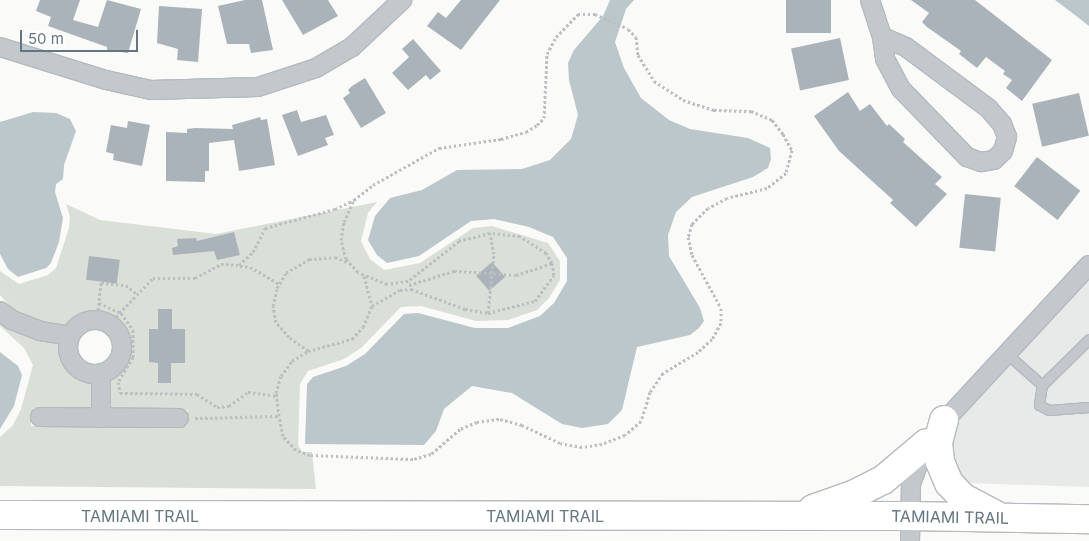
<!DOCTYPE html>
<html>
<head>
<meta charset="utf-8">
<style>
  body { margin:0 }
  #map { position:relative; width:1089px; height:541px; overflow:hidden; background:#fafaf8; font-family:Inter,sans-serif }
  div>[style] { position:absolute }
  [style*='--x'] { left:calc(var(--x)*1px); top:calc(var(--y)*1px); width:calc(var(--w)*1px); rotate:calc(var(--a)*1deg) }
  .built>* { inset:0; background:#e8e9e9 }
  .green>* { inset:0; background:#dadfd7 }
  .water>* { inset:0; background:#bbc7cb }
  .building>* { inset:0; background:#aab3b9; transform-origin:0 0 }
  .path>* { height:3px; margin-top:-1.5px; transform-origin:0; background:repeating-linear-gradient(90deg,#bbbfc2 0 2.5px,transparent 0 5px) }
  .roads { filter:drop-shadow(1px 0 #b5babe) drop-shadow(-1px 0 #b5babe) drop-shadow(0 1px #b5babe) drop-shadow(0 -1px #b5babe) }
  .lane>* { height:9px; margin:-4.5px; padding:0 4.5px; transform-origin:4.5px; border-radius:4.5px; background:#c3c8cc }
  .street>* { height:18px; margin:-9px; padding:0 9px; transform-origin:9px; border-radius:9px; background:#c3c8cc }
  .street>.ring { margin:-9px; padding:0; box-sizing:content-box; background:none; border:18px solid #c3c8cc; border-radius:50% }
  .primary>* { height:28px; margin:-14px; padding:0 14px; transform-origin:14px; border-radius:14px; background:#fff }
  span { translate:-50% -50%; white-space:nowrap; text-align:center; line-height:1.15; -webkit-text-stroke:5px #fff; paint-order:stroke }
  .street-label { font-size:16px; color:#657683 }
  .scale { position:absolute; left:20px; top:30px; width:118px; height:22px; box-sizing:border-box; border:2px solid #657683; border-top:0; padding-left:6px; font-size:15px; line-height:18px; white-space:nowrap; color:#657683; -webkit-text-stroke:4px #fff; paint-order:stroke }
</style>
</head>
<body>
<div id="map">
  <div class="built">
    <div style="clip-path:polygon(1089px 277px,1089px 487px,969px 483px,955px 475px,948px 459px,951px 423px)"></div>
  </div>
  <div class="green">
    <div style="clip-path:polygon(377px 202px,368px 213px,361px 241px,370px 259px,384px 270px,420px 263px,473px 228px,492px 226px,548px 243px,560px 261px,560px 280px,549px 298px,537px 310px,508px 320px,476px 321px,421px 306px,401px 307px,361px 348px,344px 359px,308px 371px,300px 384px,298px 445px,302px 452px,312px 452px,316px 489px,0 486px,0 437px,13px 425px,21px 409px,33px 365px,24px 348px,0 326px,0 322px,36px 339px,60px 343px,65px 366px,81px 380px,92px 382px,93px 409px,33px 408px,31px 426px,187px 426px,188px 410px,110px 409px,109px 378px,123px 367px,130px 348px,122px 324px,114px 317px,89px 312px,67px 326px,43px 323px,17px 313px,0 295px,0 271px,19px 284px,48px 275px,56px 268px,69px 228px,70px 217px,66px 204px,100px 220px,216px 234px)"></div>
  </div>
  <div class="water">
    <div style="clip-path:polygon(610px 0,634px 0,626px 9px,615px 42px,624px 68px,641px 98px,669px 120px,690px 129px,748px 138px,770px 148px,771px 159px,768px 168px,753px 177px,692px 197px,676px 212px,668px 235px,669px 256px,700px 308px,704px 321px,699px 328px,690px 335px,637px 347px,622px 410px,608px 424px,582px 428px,562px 424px,512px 393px,472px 386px,444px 409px,436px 431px,424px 445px,305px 444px,307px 384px,313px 377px,346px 366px,365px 354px,404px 314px,418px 313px,475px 328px,508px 328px,540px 316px,554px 303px,567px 281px,567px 258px,553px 237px,529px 227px,494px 219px,471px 221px,419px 256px,387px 263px,377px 255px,368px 240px,375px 216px,390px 198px,422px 190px,457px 170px,522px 169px,550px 160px,571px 139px,578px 115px,569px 80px,568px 63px,574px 50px,603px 16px)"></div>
    <div style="clip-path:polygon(1055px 0,1089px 0,1089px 26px,1075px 15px)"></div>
    <div style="clip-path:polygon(33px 112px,56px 113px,70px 119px,76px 131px,64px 165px,63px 179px,56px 184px,55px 192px,63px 218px,59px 242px,51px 263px,46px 268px,18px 277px,8px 269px,0 254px,0 122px)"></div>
    <div style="clip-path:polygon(0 352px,18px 366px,22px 375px,14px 406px,0 429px)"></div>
  </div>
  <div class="building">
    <div style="clip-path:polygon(40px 0,80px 0,73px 20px,98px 27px,107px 0,141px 9px,128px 53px,107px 50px,107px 47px,48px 26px,51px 17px,36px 11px)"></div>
    <div style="clip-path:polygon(245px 0,262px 0,273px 50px,251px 53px,249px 44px,227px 44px,218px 6px)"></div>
    <div style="clip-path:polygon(282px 0,328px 0,338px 16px,303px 35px)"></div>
    <div style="clip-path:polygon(461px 0,500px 0,461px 50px,427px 26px,438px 12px,446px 18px)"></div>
    <div style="left:786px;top:0;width:45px;height:33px"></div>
    <div style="clip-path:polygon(911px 0,975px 0,1052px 60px,1022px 101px,1006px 88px,1012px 80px,1003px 74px,1005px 71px,986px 57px,977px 68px,959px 54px,961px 51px,927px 27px,922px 22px,929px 13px)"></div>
    <div style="clip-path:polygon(159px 6px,202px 9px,198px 62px,177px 60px,178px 49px,157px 43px)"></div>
    <div style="left:840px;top:38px;width:43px;height:50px;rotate:78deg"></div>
    <div style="clip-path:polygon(413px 39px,441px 71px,430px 80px,426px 75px,408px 90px,392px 73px,409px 57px,402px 49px)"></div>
    <div style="clip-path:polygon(365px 78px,386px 113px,361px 128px,343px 98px,350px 93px,348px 90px,352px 86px)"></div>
    <div style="clip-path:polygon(848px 92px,860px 111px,870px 104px,887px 126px,889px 124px,905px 139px,903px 142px,942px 177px,935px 184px,947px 194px,916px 227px,890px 203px,893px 200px,839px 151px,814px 116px)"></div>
    <div style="left:1079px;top:93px;width:44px;height:48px;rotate:77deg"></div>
    <div style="clip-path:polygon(297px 110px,301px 122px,326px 115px,334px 135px,325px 138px,328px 145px,298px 156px,282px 115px)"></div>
    <div style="clip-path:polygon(260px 117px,261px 120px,267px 119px,275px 165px,239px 171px,234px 140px,209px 143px,209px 171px,205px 171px,205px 182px,166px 181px,166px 132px,187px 133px,187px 129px,195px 128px,233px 129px,232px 125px)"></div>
    <div style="clip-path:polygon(128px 121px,150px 125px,142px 166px,113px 160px,114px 154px,106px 152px,111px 125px,127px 128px)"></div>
    <div style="left:1037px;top:157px;width:55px;height:37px;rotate:38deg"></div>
    <div style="left:965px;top:194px;width:36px;height:54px;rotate:6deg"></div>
    <div style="clip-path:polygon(234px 232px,240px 255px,217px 260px,214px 251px,173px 255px,172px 248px,178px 246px,177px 239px,196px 238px,197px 241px)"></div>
    <div style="left:89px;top:256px;width:31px;height:24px;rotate:7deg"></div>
    <div style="left:492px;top:262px;width:20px;height:21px;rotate:49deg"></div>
    <div style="clip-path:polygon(158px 309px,172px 309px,172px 329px,185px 329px,185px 363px,171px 363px,171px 383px,158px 383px,158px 363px,149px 362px,149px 329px,158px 329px)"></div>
  </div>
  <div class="path">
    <div style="--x:240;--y:266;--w:10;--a:6"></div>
    <div style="--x:250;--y:267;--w:34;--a:30"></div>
    <div style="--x:364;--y:276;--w:31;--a:75"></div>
    <div style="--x:409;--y:285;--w:47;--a:-17.3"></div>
    <div style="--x:454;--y:271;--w:62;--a:3.7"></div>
    <div style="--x:516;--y:275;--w:38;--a:-18"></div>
    <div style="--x:99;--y:303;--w:24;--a:24"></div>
    <div style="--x:121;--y:313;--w:21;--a:55"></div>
    <div style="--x:133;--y:330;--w:27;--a:90"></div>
    <div style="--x:133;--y:357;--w:29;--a:121"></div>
    <div style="--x:118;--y:382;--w:11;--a:80"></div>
    <div style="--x:120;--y:393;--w:77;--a:0.7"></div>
    <div style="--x:197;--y:394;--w:24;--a:33"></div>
    <div style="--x:217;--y:407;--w:12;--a:-5"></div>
    <div style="--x:229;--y:406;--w:24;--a:-36"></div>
    <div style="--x:248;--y:392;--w:29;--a:8"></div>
    <div style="--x:488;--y:313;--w:59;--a:-84.2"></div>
    <div style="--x:494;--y:254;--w:21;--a:-101"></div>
    <div style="--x:97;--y:320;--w:37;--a:-84"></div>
    <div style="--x:101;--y:283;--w:25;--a:5"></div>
    <div style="--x:126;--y:285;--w:14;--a:39"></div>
    <div style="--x:109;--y:324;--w:64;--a:-46.3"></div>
    <div style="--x:153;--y:278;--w:42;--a:0"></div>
    <div style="--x:195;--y:278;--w:30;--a:-28"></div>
    <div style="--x:221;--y:264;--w:18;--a:3"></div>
    <div style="--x:239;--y:265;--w:19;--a:-43"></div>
    <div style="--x:253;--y:252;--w:27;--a:-63"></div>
    <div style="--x:265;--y:228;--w:73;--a:-15.2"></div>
    <div style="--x:335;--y:209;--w:21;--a:-25"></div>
    <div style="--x:308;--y:351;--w:24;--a:-144"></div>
    <div style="--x:289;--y:337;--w:20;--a:-131"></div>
    <div style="--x:276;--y:322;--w:16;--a:-101"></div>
    <div style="--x:273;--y:306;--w:18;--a:-77"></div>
    <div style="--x:277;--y:288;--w:17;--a:-59"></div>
    <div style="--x:286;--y:273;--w:27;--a:-31"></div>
    <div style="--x:309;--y:259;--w:26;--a:-4"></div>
    <div style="--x:335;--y:257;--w:13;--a:23"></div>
    <div style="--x:195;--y:418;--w:84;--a:-1.4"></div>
    <div style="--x:279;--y:416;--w:23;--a:-97"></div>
    <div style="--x:276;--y:393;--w:18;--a:-74"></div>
    <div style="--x:281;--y:376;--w:19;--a:-54"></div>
    <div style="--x:292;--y:361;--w:19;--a:-32"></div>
    <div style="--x:308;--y:351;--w:46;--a:-15.3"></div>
    <div style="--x:352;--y:339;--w:16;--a:-47"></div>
    <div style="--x:363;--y:327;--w:23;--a:-67"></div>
    <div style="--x:372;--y:306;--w:32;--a:-30"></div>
    <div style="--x:400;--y:290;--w:11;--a:-5"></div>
    <div style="--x:411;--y:289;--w:58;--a:20.3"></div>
    <div style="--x:465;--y:309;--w:23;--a:10"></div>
    <div style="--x:488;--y:313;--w:49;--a:-14.3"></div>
    <div style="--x:535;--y:301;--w:32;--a:-54"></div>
    <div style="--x:554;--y:275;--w:12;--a:-99"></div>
    <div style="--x:552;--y:263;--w:12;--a:-121"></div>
    <div style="--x:546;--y:253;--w:31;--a:-147"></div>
    <div style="--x:520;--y:236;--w:30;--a:-174"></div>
    <div style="--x:490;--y:233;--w:32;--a:166"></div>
    <div style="--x:459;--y:241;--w:65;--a:141.9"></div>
    <div style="--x:408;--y:281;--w:21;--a:172"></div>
    <div style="--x:387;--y:284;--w:31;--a:-158"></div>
    <div style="--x:358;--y:272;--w:18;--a:-133"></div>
    <div style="--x:346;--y:259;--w:20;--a:-105"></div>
    <div style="--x:341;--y:240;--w:18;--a:-81"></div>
    <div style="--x:344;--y:222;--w:24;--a:-66"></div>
    <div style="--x:354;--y:200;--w:24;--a:-38"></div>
    <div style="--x:373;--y:185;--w:76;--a:-29.3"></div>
    <div style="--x:439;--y:148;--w:63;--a:-8.3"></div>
    <div style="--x:501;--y:139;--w:26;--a:-16"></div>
    <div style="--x:526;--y:132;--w:13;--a:-32"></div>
    <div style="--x:537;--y:125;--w:10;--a:-45"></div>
    <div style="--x:544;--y:118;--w:64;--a:-87.3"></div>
    <div style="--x:547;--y:54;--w:19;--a:-62"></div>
    <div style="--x:556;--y:37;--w:32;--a:-46"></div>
    <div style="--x:578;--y:14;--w:17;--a:0"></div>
    <div style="--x:595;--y:14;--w:36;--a:24"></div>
    <div style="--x:628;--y:29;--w:11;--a:45"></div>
    <div style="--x:636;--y:37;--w:18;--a:84"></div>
    <div style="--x:638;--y:55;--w:31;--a:58"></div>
    <div style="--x:654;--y:81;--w:35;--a:33"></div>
    <div style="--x:683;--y:100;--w:33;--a:18"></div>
    <div style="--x:714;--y:110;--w:37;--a:2"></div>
    <div style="--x:751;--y:111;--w:23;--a:23"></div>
    <div style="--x:772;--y:120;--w:18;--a:52"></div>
    <div style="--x:783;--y:134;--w:18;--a:61"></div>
    <div style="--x:792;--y:150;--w:24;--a:105"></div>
    <div style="--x:786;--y:173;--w:24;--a:142"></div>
    <div style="--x:767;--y:188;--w:41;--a:166"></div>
    <div style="--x:727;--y:198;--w:21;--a:152"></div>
    <div style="--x:708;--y:208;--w:23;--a:135"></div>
    <div style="--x:692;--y:224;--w:14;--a:107"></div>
    <div style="--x:688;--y:237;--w:18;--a:77"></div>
    <div style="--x:692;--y:255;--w:60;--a:61.3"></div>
    <div style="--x:721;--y:308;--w:15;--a:90"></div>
    <div style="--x:721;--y:323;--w:18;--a:119"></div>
    <div style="--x:712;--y:339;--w:19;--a:137"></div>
    <div style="--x:698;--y:352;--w:41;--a:149"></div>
    <div style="--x:663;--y:373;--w:23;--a:124"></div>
    <div style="--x:650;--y:392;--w:30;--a:107"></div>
    <div style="--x:641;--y:421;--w:21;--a:139"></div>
    <div style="--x:625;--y:435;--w:25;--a:159"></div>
    <div style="--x:602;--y:444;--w:20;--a:171"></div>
    <div style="--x:582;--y:447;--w:22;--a:-170"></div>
    <div style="--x:560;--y:443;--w:42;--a:-154.7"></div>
    <div style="--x:522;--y:425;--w:24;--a:-165"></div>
    <div style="--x:499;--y:419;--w:22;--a:172"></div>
    <div style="--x:477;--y:422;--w:18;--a:158"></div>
    <div style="--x:460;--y:429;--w:38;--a:139"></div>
    <div style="--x:431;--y:454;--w:19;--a:164"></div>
    <div style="--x:413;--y:459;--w:103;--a:-177.8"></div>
    <div style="--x:310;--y:455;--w:15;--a:-160"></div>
    <div style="--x:296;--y:450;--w:19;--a:-133"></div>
    <div style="--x:283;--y:436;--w:20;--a:-101"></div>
  </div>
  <div class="roads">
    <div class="lane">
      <div style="--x:1089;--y:339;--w:66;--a:135.6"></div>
      <div style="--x:1042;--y:385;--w:20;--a:99"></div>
      <div style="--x:1039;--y:405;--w:11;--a:27"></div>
      <div style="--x:1049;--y:410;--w:40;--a:-4.3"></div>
      <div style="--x:1006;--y:353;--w:48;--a:41.6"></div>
    </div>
    <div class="street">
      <div style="--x:870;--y:0;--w:39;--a:72"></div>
      <div style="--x:882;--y:37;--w:22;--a:82"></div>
      <div style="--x:885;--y:59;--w:34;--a:62"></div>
      <div style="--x:901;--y:89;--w:95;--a:45.9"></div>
      <div style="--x:967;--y:157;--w:15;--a:20"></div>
      <div style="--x:981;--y:162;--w:13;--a:-9"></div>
      <div style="--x:994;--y:160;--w:13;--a:-45"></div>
      <div style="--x:1003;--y:151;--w:15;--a:-74"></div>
      <div style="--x:1007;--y:137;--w:14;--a:-111"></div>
      <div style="--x:1002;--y:124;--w:21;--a:-131"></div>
      <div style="--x:988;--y:108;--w:102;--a:-143.4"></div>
      <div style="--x:906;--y:47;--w:26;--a:-157"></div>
      <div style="--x:0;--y:47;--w:111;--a:17.3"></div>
      <div style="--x:106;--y:80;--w:46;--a:12.5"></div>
      <div style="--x:151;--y:90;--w:107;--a:-1.6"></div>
      <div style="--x:258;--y:87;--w:61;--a:-18.1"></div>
      <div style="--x:316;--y:68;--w:42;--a:-30.3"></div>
      <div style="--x:352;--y:47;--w:69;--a:-43.2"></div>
      <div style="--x:0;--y:311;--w:15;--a:37"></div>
      <div style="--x:12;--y:320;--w:30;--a:21"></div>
      <div style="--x:40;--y:331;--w:30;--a:9"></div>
      <div class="ring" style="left:68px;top:320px;width:36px;height:36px"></div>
      <div style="--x:101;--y:373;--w:45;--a:90"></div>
      <div style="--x:40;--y:417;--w:139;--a:0.4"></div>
      <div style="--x:938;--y:428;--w:222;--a:-47.2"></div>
      <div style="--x:910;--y:541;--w:57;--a:-89"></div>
      <div style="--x:911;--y:484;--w:37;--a:-70"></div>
    </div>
    <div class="primary">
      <div style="--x:944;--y:420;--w:23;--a:105"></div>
      <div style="--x:938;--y:442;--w:20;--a:84"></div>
      <div style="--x:940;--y:462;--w:23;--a:67"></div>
      <div style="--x:949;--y:483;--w:19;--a:47"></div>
      <div style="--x:962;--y:497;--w:38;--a:28"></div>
      <div style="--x:813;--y:509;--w:45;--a:-19.7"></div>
      <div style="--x:855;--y:494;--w:31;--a:-27"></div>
      <div style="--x:883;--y:480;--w:57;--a:-40.1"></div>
      <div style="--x:0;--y:515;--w:909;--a:0.06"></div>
      <div style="--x:909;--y:516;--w:180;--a:1"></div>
    </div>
  </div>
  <div class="street-label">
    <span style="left:140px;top:516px">TAMIAMI TRAIL</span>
    <span style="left:545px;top:516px">TAMIAMI TRAIL</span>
    <span style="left:950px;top:517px;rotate:1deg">TAMIAMI TRAIL</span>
  </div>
  <div class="scale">50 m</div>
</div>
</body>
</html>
